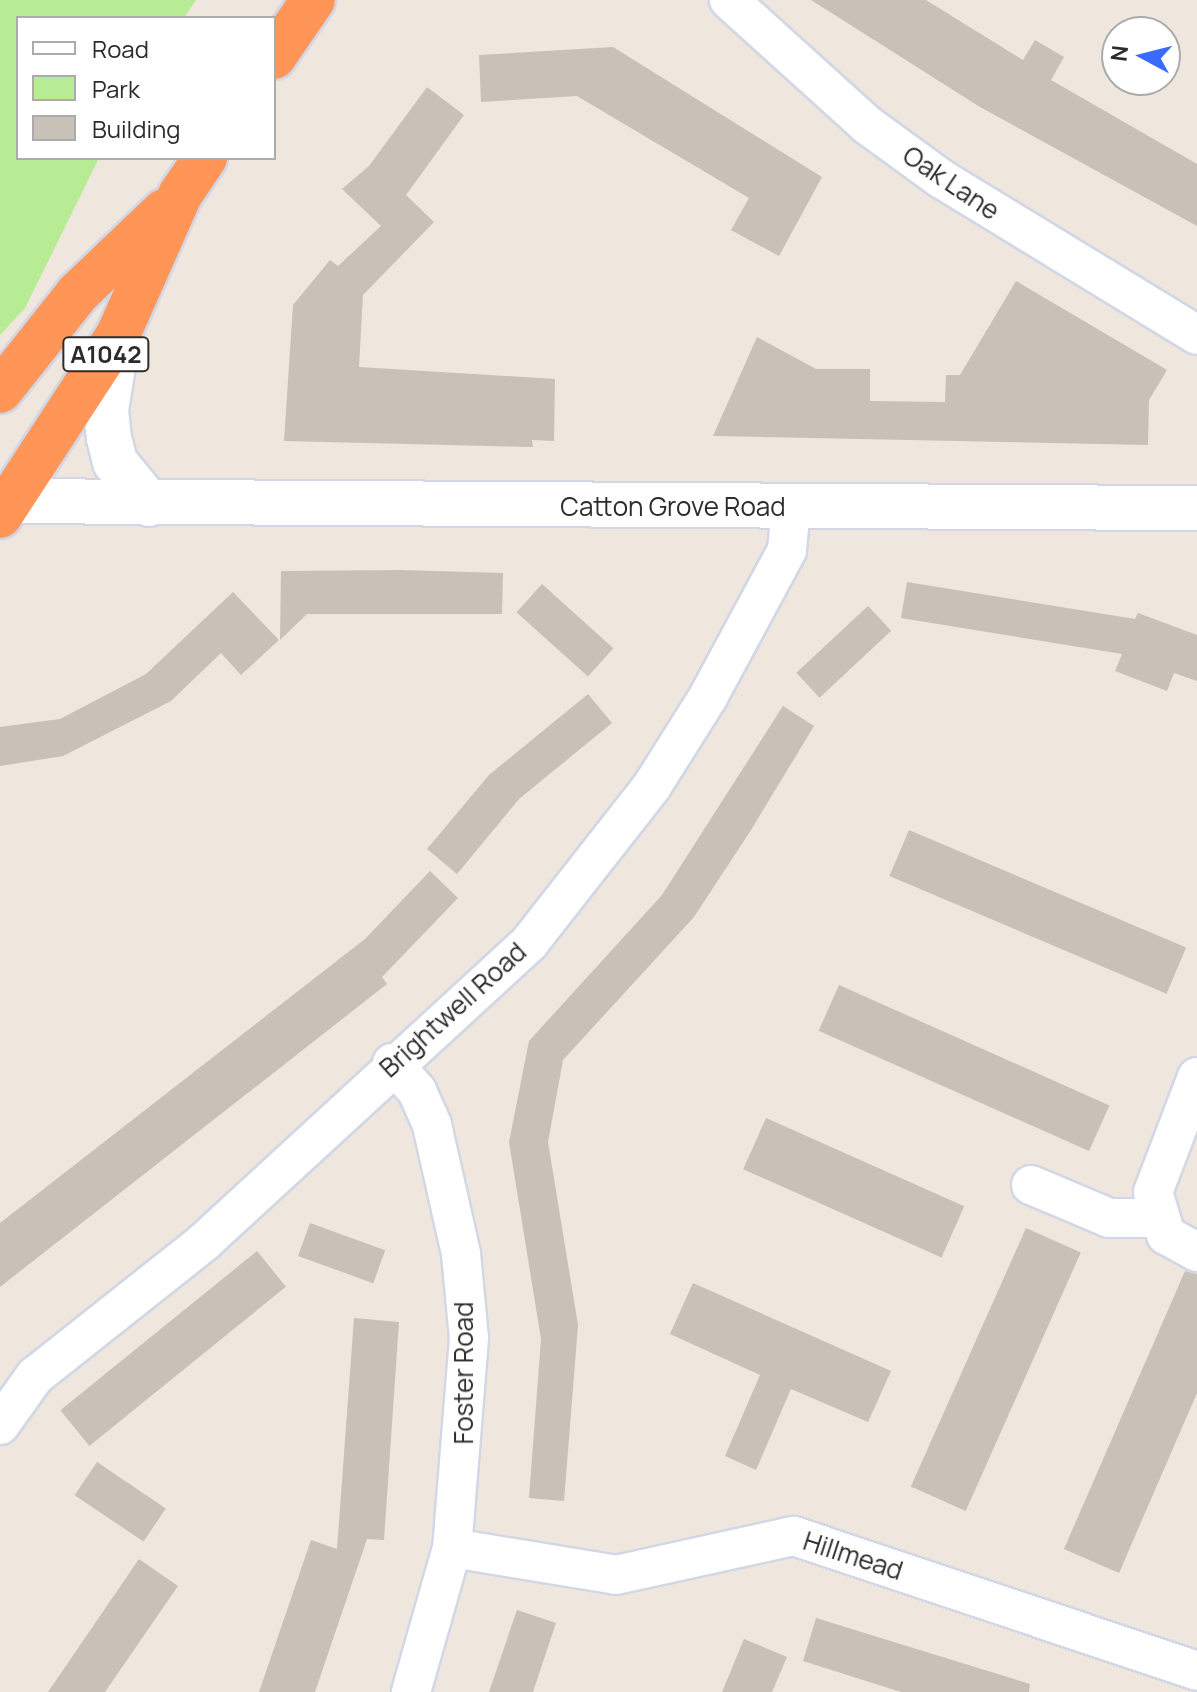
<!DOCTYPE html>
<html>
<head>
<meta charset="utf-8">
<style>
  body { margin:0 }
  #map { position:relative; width:1197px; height:1692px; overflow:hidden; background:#efe6dd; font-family:Manrope,sans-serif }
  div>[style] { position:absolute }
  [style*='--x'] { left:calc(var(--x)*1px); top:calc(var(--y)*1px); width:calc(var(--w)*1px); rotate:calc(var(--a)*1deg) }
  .green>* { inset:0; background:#b7eb94 }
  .building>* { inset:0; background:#c7c1b8; transform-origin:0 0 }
  .roads { filter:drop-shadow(2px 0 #d2d7e6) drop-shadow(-2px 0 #d2d7e6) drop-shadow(0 2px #d2d7e6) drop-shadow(0 -2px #d2d7e6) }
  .street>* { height:38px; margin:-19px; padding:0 19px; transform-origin:19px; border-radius:19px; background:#fff }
  .secondary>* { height:44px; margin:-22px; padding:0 22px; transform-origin:22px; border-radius:22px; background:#fff }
  .highway>* { height:44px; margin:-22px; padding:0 22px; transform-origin:22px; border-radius:22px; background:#ff9658 }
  span { translate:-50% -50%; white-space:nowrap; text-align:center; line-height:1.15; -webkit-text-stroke:6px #fff; paint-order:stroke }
  .shield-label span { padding:2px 6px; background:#fff; border:2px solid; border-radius:6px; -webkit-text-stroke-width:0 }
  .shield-label { font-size:24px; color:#2c2c2c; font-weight:700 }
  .street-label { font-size:26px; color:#2c2c2c }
  .legend { position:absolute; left:16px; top:16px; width:260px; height:144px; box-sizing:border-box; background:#fff; border:2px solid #ababab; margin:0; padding:10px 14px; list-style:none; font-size:24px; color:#2c2c2c }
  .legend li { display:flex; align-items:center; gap:16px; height:40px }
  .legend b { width:40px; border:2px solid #ababab }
  .north { position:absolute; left:1101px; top:16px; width:80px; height:80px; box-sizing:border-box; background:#fff; border:2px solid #ababab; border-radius:50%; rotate:277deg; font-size:22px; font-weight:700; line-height:32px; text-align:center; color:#2c2c2c }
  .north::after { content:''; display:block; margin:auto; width:28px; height:36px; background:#3a6bff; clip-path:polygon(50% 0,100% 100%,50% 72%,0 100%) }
</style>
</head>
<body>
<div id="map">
  <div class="green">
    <div style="clip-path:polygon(0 0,196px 0,184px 18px,18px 18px,18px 158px,99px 158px,25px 308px,0 335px)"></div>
  </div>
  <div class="building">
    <div style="clip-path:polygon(811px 0,926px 0,1023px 60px,1035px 40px,1064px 57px,1051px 80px,1197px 164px,1197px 226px,980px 107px)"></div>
    <div style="clip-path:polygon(613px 47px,822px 177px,779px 256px,731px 230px,749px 198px,577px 96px,481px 102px,479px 55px)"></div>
    <div style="clip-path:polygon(427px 87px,464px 115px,406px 195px,434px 222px,363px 295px,359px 367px,555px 379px,554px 441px,532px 440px,533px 447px,284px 441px,293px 305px,330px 260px,338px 266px,381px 226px,342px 189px,369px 166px)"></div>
    <div style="clip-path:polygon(1016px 281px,1167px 370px,1149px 400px,1148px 445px,713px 436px,757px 337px,816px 369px,870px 369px,870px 401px,945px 402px,946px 375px,960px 375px)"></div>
    <div style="clip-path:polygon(401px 570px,503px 573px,502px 614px,307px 614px,280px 640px,281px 571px)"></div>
    <div style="clip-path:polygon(907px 582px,1135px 619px,1138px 613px,1197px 635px,1197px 681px,1174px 673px,1167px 691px,1115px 671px,1122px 654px,901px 618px)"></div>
    <div style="left:542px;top:584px;width:96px;height:38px;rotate:42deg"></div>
    <div style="clip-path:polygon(233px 592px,279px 640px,241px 675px,221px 653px,171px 701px,63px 756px,0 766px,0 727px,60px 719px,146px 674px)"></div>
    <div style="left:868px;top:606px;width:34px;height:98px;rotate:47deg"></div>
    <div style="clip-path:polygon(588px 694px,612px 723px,519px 799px,457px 874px,427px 849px,489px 775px)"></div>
    <div style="clip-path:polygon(783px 706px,814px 726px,751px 830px,694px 917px,563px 1060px,548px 1142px,578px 1325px,564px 1501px,529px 1498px,541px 1339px,509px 1142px,529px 1041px,662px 895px)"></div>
    <div style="left:909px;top:830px;width:301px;height:50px;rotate:23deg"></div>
    <div style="clip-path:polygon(430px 871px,458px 898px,382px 977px,387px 984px,0 1287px,0 1223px,365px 939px)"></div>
    <div style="left:839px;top:985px;width:296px;height:50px;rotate:24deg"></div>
    <div style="left:766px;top:1118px;width:217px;height:56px;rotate:24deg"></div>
    <div style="left:310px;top:1223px;width:80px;height:35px;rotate:20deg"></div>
    <div style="left:1026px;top:1228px;width:60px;height:283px;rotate:24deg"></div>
    <div style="left:257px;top:1251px;width:46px;height:253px;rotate:51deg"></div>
    <div style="clip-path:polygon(1185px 1271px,1197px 1274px,1197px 1393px,1119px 1573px,1064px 1549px)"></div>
    <div style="clip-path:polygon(693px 1283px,891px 1371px,868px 1422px,791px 1389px,756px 1470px,725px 1456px,760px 1375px,670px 1334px)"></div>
    <div style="clip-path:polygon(354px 1318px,399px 1322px,384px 1540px,367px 1539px,315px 1692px,259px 1692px,311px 1540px,337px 1549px)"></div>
    <div style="left:97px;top:1462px;width:83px;height:40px;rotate:34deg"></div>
    <div style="clip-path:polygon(139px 1559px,178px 1586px,105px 1692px,48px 1692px)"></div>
    <div style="clip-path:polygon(517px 1610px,556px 1623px,533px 1692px,489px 1692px)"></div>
    <div style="clip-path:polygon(816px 1618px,1030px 1684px,1029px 1692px,901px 1692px,803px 1661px)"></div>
    <div style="clip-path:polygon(744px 1639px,787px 1657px,772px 1692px,722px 1692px)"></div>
  </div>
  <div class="roads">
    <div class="street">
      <div style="--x:729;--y:0;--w:185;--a:42.1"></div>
      <div style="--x:866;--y:124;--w:92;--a:36.1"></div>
      <div style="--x:940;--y:178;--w:301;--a:31.4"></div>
      <div style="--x:392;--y:1063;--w:38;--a:48"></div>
      <div style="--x:417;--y:1091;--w:37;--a:66"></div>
      <div style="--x:432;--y:1125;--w:132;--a:77.3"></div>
      <div style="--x:461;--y:1254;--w:84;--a:84.6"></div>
      <div style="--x:469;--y:1338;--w:211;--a:94.6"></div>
      <div style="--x:452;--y:1548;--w:150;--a:105.9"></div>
      <div style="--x:1197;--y:1077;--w:123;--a:110.9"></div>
      <div style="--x:1153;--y:1192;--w:45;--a:73.2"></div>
      <div style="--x:1166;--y:1235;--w:35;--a:29"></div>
      <div style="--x:1031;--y:1185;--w:85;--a:22.9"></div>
      <div style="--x:1109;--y:1218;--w:49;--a:0"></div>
      <div style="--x:0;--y:1425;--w:60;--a:-54.5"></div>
      <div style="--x:35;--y:1376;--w:216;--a:-38.4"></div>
      <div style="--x:204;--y:1242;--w:442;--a:-42.6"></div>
      <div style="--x:529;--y:943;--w:199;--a:-51.9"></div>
      <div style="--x:652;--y:786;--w:105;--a:-57.8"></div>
      <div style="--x:708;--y:697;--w:167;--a:-61.7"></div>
      <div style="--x:787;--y:550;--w:43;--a:-84.7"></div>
      <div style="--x:452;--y:1548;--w:166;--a:9.3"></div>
      <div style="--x:616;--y:1575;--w:182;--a:-12.4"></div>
      <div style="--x:794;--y:1536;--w:425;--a:18.5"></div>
    </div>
    <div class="secondary">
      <div style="--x:118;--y:335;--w:76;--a:99.1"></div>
      <div style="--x:106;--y:410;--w:28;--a:84"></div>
      <div style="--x:109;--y:438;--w:25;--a:76"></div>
      <div style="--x:115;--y:462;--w:54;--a:51"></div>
      <div style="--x:0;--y:501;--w:1197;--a:0.34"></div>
    </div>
    <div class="highway">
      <div style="--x:274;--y:57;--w:69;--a:-55.6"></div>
      <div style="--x:0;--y:391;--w:125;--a:-51.5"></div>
      <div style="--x:78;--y:293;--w:119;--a:-43.6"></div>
      <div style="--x:0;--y:516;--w:216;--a:-56.9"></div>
      <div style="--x:118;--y:335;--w:153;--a:-66.1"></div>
      <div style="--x:180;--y:195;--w:45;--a:-56"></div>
    </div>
  </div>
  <div class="shield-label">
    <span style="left:106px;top:354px">A1042</span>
  </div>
  <div class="street-label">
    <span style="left:951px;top:183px;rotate:34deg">Oak Lane</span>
    <span style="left:673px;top:507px">Catton Grove Road</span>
    <span style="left:453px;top:1010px;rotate:-42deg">Brightwell Road</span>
    <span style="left:464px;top:1373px;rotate:-90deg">Foster Road</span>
    <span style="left:853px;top:1556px;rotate:18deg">Hillmead</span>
  </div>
  <ul class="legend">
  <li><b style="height:10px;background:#fff"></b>Road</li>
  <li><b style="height:22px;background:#b7eb94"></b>Park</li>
  <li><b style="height:22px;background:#c7c1b8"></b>Building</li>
  </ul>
  <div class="north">N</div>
</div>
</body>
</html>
